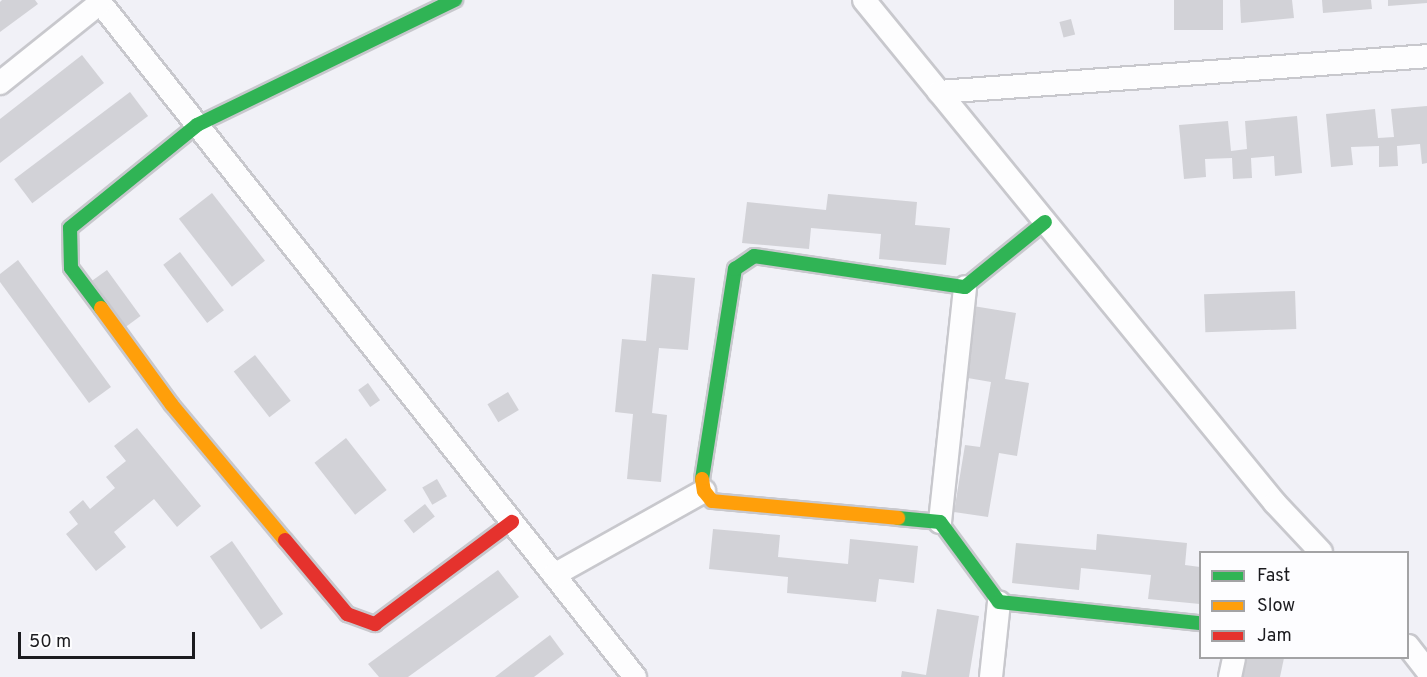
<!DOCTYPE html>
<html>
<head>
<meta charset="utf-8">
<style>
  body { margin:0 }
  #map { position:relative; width:1427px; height:677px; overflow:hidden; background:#f1f1f7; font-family:Overpass,sans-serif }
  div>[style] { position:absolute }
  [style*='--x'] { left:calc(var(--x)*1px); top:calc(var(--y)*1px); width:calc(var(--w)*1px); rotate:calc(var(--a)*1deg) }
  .building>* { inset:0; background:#d2d2d7; transform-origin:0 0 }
  .roads { filter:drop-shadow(2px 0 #c8c8cd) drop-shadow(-2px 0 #c8c8cd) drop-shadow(0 2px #c8c8cd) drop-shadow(0 -2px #c8c8cd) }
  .street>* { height:22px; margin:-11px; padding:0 11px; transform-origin:11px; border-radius:11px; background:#fdfdfe }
  .fast>* { height:14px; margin:-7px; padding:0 7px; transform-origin:7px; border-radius:7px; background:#30b455 }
  .slow>* { height:14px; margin:-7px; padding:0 7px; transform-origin:7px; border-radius:7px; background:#ff9f0a }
  .jam>* { height:14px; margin:-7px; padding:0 7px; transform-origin:7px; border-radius:7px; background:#e5322d }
  span { translate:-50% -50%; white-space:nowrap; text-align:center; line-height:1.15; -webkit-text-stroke:4.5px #fdfdff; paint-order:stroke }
  .legend { position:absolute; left:1199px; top:551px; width:210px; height:108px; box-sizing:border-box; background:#fdfdff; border:2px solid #a3a3a5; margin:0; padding:8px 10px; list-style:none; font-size:18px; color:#1b1b1f }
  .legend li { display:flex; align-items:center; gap:12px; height:30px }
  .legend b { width:30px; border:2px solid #a3a3a5 }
  .scale { position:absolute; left:18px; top:632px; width:177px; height:27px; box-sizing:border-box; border:3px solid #1b1b1f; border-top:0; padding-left:8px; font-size:18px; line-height:21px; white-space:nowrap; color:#1b1b1f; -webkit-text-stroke:4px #fdfdff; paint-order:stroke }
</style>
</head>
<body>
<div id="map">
  <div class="building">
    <div style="clip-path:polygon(2px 0,35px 0,38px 4px,0 32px,0 2px)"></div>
    <div style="left:1174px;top:0;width:49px;height:30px"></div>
    <div style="clip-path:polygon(1240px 0,1292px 0,1294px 18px,1241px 23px)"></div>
    <div style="clip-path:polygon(1322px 0,1371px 0,1372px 9px,1323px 13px)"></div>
    <div style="clip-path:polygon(1388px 0,1427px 0,1427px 3px,1388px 6px)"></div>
    <div style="left:1071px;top:19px;width:16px;height:12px;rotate:75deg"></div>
    <div style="clip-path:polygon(82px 55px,104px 83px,0 163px,0 119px)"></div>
    <div style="left:130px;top:92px;width:30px;height:145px;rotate:53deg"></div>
    <div style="clip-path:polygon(1427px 106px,1427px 163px,1422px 164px,1420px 144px,1397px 146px,1398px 166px,1379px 167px,1379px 146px,1351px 147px,1353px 165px,1331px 167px,1326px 114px,1375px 109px,1378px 138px,1394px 137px,1391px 109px)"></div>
    <div style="clip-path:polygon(1297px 116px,1302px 173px,1275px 176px,1274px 156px,1251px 158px,1252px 178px,1233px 179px,1232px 158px,1205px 159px,1206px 177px,1184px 179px,1179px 125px,1228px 121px,1231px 151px,1247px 149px,1245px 121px)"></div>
    <div style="left:212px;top:193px;width:86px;height:42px;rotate:52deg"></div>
    <div style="clip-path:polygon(828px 194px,917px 202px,915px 225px,950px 228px,946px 265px,879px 259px,881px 234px,811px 228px,809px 249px,742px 243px,747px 202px,826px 210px)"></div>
    <div style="left:180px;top:252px;width:73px;height:21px;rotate:53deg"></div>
    <div style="clip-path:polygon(18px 260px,111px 387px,89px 403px,0 282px,0 274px)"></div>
    <div style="left:107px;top:270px;width:57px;height:18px;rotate:54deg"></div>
    <div style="clip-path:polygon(652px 274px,695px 278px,688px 350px,659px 348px,652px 413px,667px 415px,661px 482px,627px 479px,633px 414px,615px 412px,622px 339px,646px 341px)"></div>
    <div style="left:1295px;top:291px;width:38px;height:91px;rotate:88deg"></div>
    <div style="clip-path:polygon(973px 306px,1016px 313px,1005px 379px,1029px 383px,1017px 456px,999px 453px,988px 517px,954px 512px,965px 445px,980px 447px,991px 382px,962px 377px)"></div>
    <div style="left:255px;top:355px;width:58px;height:27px;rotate:52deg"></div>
    <div style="left:368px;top:383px;width:21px;height:12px;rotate:55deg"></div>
    <div style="left:508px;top:392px;width:21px;height:24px;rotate:59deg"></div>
    <div style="clip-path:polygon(137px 428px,201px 506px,177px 527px,154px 499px,114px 532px,126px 547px,96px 571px,66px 534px,78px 524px,69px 512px,83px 500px,90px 509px,115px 488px,106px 477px,126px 461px,114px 446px)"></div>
    <div style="left:346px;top:438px;width:66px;height:40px;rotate:52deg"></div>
    <div style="left:437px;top:479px;width:20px;height:17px;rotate:60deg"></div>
    <div style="left:425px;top:504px;width:16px;height:27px;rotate:52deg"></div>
    <div style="clip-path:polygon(713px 529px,780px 535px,778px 557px,848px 564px,850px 539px,918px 546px,914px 583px,879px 579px,876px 602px,787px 593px,788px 577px,709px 569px)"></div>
    <div style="clip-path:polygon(1097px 534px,1187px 543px,1185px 565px,1200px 567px,1200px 604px,1148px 599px,1151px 575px,1081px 568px,1079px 590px,1012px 583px,1016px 543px,1096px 550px)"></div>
    <div style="left:232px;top:541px;width:89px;height:27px;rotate:55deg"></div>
    <div style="clip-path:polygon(498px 570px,519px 597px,408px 677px,379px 677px,368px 664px)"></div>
    <div style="clip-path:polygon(937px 609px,979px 616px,969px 677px,901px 677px,902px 671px,926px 675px)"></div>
    <div style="clip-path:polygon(550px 635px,564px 654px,534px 677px,495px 677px)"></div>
    <div style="clip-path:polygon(1240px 658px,1284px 658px,1280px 677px,1237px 677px)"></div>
  </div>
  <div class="roads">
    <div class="street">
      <div style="--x:98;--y:0;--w:864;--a:51.58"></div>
      <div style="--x:864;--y:0;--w:650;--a:50.75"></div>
      <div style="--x:1275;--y:503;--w:67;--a:46.8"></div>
      <div style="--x:0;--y:83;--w:128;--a:-38.7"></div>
      <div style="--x:939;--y:92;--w:489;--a:-4.2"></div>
      <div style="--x:940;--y:522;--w:236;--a:-83.9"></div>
      <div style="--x:554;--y:575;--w:172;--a:-29.2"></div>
      <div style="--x:1408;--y:646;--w:31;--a:52"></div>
      <div style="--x:991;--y:677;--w:75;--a:-83.9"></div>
      <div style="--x:1230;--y:677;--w:19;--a:-78"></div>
    </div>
    <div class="fast">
      <div style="--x:101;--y:308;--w:50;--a:-126.9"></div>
      <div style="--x:71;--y:268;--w:40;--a:-91.4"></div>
      <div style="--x:70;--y:228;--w:164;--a:-39"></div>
      <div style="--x:197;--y:125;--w:287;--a:-25.9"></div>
      <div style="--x:702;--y:479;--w:213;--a:-81.1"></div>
      <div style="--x:735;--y:269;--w:23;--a:-34"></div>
      <div style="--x:754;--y:256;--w:213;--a:8.4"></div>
      <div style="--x:965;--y:287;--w:103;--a:-39.1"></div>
      <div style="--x:898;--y:518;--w:42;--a:5.4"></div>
      <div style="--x:940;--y:522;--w:99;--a:53.6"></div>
      <div style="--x:999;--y:602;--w:202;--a:6"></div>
    </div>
    <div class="slow">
      <div style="--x:101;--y:308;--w:120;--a:53.8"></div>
      <div style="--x:172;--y:405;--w:176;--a:50.1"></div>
      <div style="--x:702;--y:479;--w:12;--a:81"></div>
      <div style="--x:704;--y:491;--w:13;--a:51"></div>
      <div style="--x:712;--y:501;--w:187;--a:5.2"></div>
    </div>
    <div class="jam">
      <div style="--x:285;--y:540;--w:97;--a:50"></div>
      <div style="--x:347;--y:614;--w:30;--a:20"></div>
      <div style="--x:375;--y:624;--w:171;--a:-36.7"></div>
    </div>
  </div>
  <ul class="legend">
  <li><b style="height:8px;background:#30b455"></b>Fast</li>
  <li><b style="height:8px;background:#ff9f0a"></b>Slow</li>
  <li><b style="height:8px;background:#e5322d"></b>Jam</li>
  </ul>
  <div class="scale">50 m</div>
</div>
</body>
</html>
